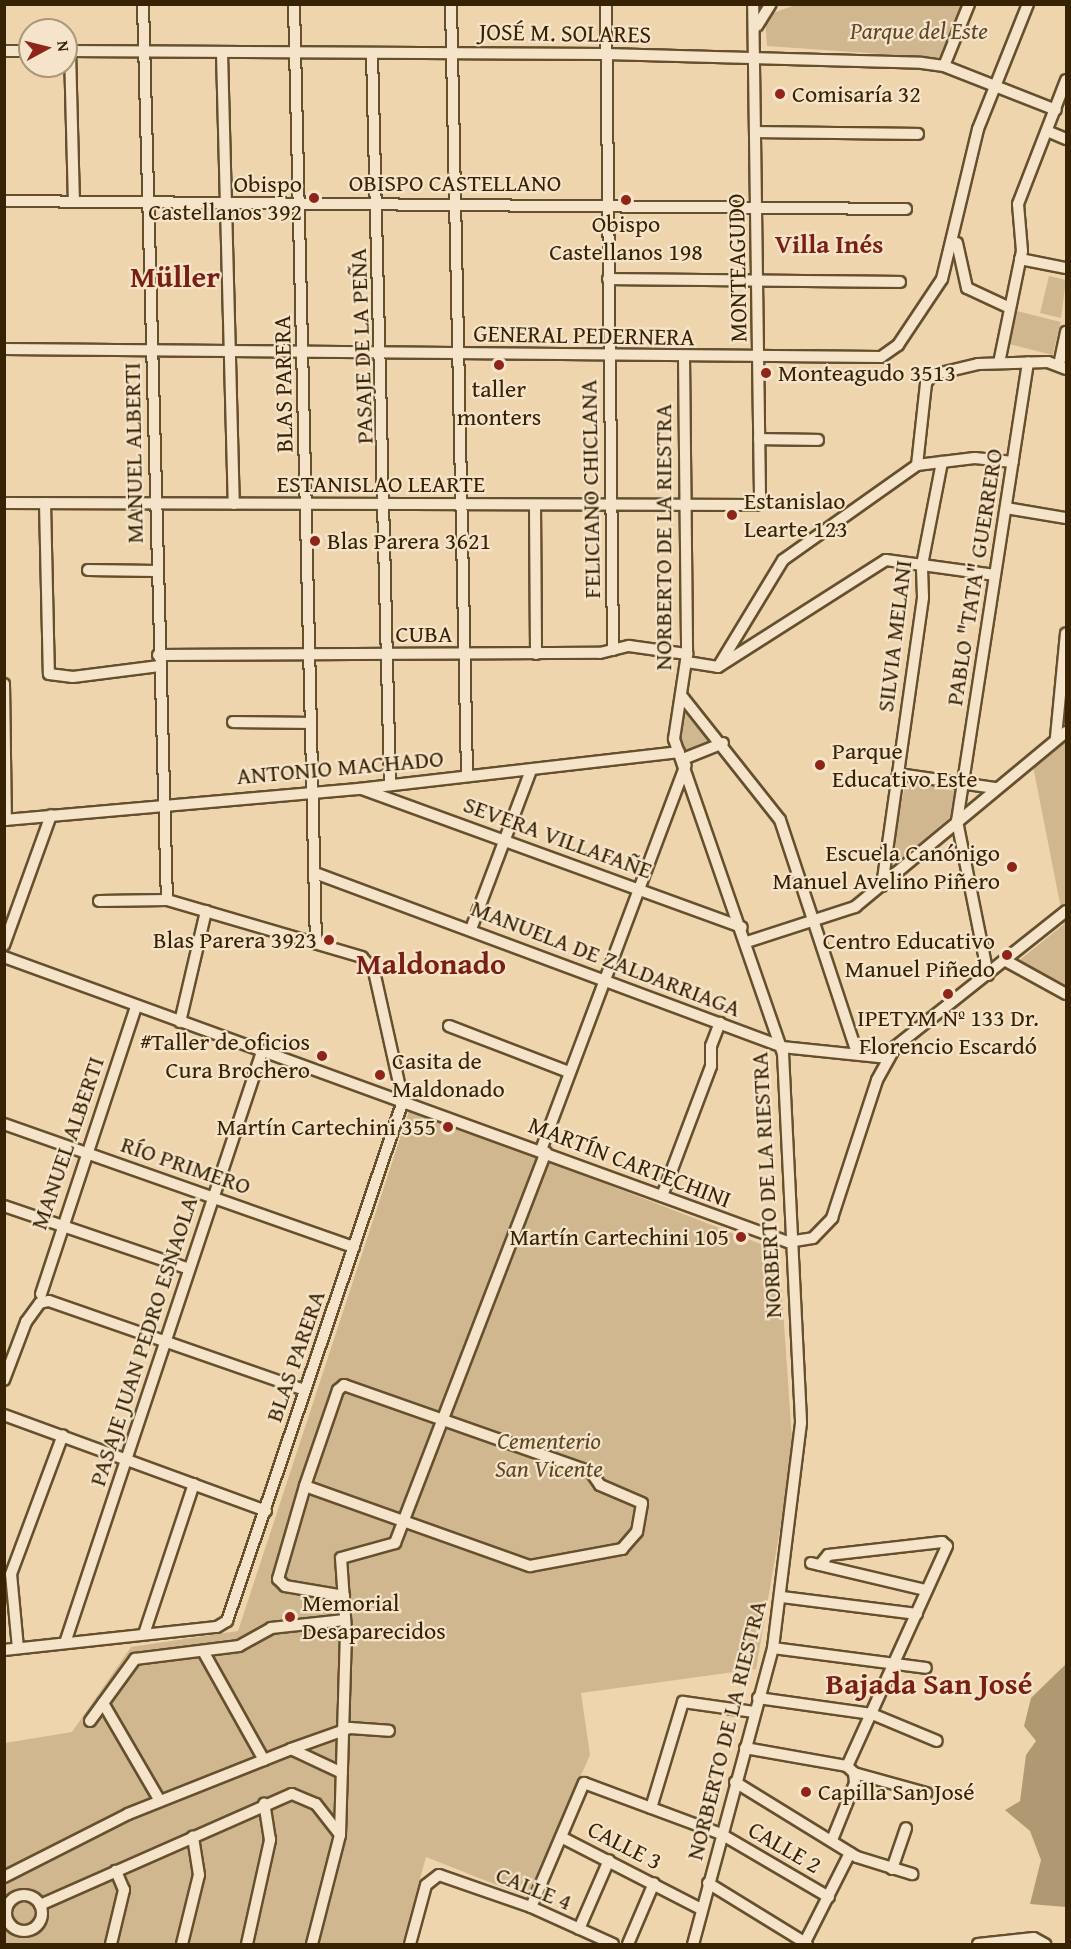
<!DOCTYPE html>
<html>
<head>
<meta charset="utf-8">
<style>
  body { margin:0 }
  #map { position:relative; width:1071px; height:1949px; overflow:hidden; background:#efd5ad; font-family:"Gentium Book Plus",serif }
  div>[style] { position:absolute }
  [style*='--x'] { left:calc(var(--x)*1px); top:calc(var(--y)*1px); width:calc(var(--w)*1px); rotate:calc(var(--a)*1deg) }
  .green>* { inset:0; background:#d0b790; transform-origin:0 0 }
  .water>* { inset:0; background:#b09873 }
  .roads { filter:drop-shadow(2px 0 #65502e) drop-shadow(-2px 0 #65502e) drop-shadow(0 2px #65502e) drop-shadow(0 -2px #65502e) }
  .minor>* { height:10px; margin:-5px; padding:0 5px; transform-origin:5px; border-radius:5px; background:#f5e4ca }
  .minor>.ring { margin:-5px; padding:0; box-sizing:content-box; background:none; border:10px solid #f5e4ca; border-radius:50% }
  .dots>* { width:16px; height:16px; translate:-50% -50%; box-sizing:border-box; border:3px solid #f5e4ca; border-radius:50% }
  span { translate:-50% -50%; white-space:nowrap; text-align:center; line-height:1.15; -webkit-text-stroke:4.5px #f5e4ca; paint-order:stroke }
  .park-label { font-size:24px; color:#5d4826; font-style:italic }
  .street-label { font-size:24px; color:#372303 }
  .poi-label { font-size:24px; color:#372303 }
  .left { translate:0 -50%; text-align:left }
  .right { translate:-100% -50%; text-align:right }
  .neighbourhood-label { font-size:26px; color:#7a1f14; font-weight:700 }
  .district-label { font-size:30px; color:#7a1f14; font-weight:700 }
  .frame { position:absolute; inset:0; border:6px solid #372303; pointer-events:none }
  .north { position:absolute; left:18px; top:18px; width:60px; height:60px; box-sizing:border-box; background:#f5e4ca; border:2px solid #a9977a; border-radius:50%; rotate:83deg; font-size:16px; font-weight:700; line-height:24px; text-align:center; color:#372303 }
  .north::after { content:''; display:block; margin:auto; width:21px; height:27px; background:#8f2418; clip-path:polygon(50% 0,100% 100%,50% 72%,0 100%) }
</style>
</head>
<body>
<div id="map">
  <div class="green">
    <div style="clip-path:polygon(795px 5px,963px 5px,940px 58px,767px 46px,765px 16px)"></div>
    <div style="clip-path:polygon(1049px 276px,1066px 280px,1061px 318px,1040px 313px)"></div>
    <div style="left:1017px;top:311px;width:45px;height:34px;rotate:14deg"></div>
    <div style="clip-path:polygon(683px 700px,719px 742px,685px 753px,678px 738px)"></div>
    <div style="clip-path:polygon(1066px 741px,1066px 988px,1016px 963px,1064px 924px,1033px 766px)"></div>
    <div style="clip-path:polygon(906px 780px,958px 792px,955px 813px,900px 860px,891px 854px)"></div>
    <div style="clip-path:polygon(410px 1108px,779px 1251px,793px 1454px,756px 1669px,581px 1693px,590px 1755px,527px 1897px,426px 1857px,402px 1944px,5px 1944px,5px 1743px,72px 1732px,131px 1647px,238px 1631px)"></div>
  </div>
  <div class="water">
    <div style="clip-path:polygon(1066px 1664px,1066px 1907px,1030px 1904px,1041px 1860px,1030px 1831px,1005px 1810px,1020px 1801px,1026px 1755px,1036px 1741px,1024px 1726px,1031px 1698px)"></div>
  </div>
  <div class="roads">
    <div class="minor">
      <div style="--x:143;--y:4;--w:896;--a:88.47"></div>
      <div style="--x:294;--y:4;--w:939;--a:88.66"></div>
      <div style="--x:451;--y:4;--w:772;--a:88.81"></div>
      <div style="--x:606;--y:4;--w:646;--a:89.38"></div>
      <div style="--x:757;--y:26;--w:26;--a:-58"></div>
      <div style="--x:4;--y:51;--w:26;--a:0"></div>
      <div style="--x:66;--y:51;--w:540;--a:0.32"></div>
      <div style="--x:606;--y:54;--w:316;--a:1.6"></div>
      <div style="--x:922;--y:63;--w:22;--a:8"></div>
      <div style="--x:944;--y:66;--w:120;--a:21.4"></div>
      <div style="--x:70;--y:51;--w:151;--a:88.5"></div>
      <div style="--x:222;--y:53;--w:451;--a:88.5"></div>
      <div style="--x:372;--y:53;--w:730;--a:88.59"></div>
      <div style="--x:944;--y:66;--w:67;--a:-68"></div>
      <div style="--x:1047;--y:131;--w:21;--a:23"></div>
      <div style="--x:756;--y:132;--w:162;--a:0.7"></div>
      <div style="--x:4;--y:201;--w:902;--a:0.51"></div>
      <div style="--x:957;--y:243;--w:46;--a:77.5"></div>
      <div style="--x:967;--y:288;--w:45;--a:24.9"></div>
      <div style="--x:1020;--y:259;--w:47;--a:11.1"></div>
      <div style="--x:608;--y:279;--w:292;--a:0.6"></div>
      <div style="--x:4;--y:349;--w:877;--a:0.52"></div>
      <div style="--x:881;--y:357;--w:21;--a:-35"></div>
      <div style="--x:898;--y:345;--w:79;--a:-56.3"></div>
      <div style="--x:942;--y:279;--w:154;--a:-76.5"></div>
      <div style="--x:978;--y:129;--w:135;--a:-68.2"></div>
      <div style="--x:684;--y:357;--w:297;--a:89.4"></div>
      <div style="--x:687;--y:654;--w:86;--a:98.7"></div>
      <div style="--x:674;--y:739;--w:332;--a:70.9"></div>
      <div style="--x:783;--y:1053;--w:370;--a:87.2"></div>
      <div style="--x:801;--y:1423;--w:227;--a:97.1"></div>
      <div style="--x:773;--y:1648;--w:307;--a:105.1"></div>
      <div style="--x:999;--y:363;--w:114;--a:-78.4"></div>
      <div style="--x:1022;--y:251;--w:47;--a:-94.9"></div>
      <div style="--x:1018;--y:204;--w:133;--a:-68.8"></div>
      <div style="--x:1059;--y:365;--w:34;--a:-78"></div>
      <div style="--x:759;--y:439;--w:59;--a:1"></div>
      <div style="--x:917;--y:465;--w:82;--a:-83.7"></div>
      <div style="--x:926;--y:383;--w:10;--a:-53"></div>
      <div style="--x:932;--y:375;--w:47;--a:-13.4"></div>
      <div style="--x:978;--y:364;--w:70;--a:-1.6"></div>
      <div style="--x:1048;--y:362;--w:19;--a:21"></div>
      <div style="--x:4;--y:503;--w:752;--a:0.15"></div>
      <div style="--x:756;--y:505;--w:11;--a:-68"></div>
      <div style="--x:760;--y:495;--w:491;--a:-90.8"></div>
      <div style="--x:45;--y:503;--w:171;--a:88.7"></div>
      <div style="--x:49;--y:674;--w:24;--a:7"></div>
      <div style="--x:73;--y:677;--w:87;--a:-7.3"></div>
      <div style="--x:535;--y:506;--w:148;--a:89.6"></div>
      <div style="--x:1006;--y:508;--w:61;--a:9.5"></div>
      <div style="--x:88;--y:570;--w:68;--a:0.8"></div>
      <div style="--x:158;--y:655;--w:442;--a:-0.3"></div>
      <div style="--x:600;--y:653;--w:30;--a:-14"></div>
      <div style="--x:629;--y:646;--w:59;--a:7.9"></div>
      <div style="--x:687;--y:662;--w:31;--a:9"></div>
      <div style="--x:718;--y:667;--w:125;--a:-58.7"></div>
      <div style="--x:783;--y:560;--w:164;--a:-35.3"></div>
      <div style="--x:917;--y:465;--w:58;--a:-6.9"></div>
      <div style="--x:975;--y:458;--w:38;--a:6"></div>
      <div style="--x:718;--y:667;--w:199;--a:-32.5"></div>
      <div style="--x:886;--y:560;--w:110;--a:7.8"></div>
      <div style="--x:4;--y:684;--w:136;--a:89.2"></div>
      <div style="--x:681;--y:695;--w:159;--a:51.6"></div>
      <div style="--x:780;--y:820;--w:245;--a:71.7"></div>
      <div style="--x:233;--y:722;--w:78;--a:0.7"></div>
      <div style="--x:1056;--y:737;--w:104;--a:-84.5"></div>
      <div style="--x:683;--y:759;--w:43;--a:-21.8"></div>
      <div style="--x:898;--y:774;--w:98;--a:8.2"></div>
      <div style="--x:362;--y:789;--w:404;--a:20"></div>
      <div style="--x:4;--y:820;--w:356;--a:-5"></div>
      <div style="--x:359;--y:789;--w:322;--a:-6.6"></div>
      <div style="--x:315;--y:873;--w:498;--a:20.4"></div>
      <div style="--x:782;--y:1047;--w:107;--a:5.9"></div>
      <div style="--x:882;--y:886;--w:292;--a:-81.9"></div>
      <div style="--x:923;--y:597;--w:32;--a:-92"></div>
      <div style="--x:922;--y:565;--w:105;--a:-79"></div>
      <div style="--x:471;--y:929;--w:170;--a:-69.3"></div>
      <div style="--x:747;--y:942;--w:114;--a:-18"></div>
      <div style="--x:855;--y:907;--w:274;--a:-39.7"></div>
      <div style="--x:4;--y:945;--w:138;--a:-70.1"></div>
      <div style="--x:4;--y:957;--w:834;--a:19.98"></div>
      <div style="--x:788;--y:1242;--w:25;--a:-9"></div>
      <div style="--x:813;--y:1238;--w:28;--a:-46"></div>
      <div style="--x:832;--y:1218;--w:145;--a:-71.9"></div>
      <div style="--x:877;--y:1080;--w:38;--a:-61"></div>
      <div style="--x:895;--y:1047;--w:218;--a:-38.5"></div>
      <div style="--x:1008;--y:962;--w:66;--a:28.9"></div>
      <div style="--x:988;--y:975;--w:157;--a:-101.4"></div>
      <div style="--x:957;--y:821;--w:464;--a:-81.2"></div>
      <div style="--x:180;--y:1022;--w:114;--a:-76.8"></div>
      <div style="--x:449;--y:1026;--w:129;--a:21"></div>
      <div style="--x:4;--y:1124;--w:371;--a:19.4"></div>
      <div style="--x:541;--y:1150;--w:411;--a:-69.4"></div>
      <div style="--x:662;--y:1196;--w:139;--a:-69.3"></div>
      <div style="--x:711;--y:1066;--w:20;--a:-90"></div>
      <div style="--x:711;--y:1046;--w:25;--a:-69"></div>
      <div style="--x:4;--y:1206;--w:195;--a:18.8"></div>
      <div style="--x:41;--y:1294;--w:303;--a:-71.7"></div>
      <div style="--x:4;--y:1380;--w:62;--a:-69.2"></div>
      <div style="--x:26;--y:1322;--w:24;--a:-54"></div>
      <div style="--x:40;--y:1303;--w:9;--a:-13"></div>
      <div style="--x:49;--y:1301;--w:271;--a:19.2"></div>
      <div style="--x:4;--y:1415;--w:279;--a:20.1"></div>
      <div style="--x:305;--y:1486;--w:239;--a:19.6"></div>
      <div style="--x:530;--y:1566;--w:94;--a:-10.5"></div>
      <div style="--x:622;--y:1549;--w:23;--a:-49"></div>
      <div style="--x:637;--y:1532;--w:29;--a:-80"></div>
      <div style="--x:642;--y:1503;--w:46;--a:-156.8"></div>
      <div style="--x:600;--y:1485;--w:16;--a:-125"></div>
      <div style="--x:591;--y:1472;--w:262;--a:-160.6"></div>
      <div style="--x:344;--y:1385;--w:8;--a:140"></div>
      <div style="--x:338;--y:1390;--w:102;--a:109"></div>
      <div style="--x:305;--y:1486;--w:97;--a:106.2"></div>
      <div style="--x:278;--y:1579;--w:10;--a:45"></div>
      <div style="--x:285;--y:1586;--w:60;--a:9.6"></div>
      <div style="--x:811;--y:1563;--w:117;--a:13.3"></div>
      <div style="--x:820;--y:1565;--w:13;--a:-51"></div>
      <div style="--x:828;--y:1555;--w:115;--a:-6.5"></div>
      <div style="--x:942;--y:1542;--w:6;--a:39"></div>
      <div style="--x:947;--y:1546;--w:242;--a:114.4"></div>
      <div style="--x:782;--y:1597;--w:136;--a:7.2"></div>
      <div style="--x:144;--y:1634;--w:158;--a:-71.6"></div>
      <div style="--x:65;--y:1643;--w:623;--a:-71.57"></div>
      <div style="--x:18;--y:1648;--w:74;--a:-95.4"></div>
      <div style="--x:11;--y:1574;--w:148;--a:-69.5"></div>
      <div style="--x:773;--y:1648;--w:154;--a:7.4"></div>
      <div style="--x:4;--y:1650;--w:214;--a:-6.2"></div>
      <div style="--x:217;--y:1627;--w:12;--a:-31"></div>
      <div style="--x:227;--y:1621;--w:549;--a:-71.3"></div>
      <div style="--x:403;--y:1101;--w:133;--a:-102.6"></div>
      <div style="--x:374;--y:971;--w:18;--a:-131"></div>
      <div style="--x:362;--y:957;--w:203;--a:-163.7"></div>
      <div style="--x:167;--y:900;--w:68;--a:179.2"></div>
      <div style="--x:203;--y:1651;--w:125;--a:60.8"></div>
      <div style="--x:758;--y:1698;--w:115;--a:8"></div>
      <div style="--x:872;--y:1714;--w:70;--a:22.6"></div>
      <div style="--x:103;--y:1703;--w:113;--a:59.8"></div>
      <div style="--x:90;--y:1721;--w:77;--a:-54"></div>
      <div style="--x:135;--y:1659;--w:105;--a:-7.1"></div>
      <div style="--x:239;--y:1646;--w:37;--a:-29"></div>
      <div style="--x:271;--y:1628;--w:74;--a:-6.2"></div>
      <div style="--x:745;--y:1748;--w:104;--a:10"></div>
      <div style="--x:847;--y:1766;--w:10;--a:45"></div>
      <div style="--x:854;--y:1773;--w:10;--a:84"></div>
      <div style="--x:855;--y:1783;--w:61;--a:112"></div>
      <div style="--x:291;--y:1749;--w:63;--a:-19.6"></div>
      <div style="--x:350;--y:1728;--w:39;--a:4"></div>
      <div style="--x:854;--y:1773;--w:75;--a:15.5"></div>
      <div style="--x:735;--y:1782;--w:143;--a:31.6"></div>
      <div style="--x:857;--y:1857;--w:58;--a:17.2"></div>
      <div style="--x:651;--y:1808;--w:111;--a:-73.2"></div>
      <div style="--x:683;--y:1702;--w:72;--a:8"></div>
      <div style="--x:340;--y:1835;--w:204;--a:-88.3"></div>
      <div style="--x:346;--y:1631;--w:73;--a:-93.9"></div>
      <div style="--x:341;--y:1558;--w:56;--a:-15.5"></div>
      <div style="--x:395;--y:1543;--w:419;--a:-68.9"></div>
      <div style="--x:561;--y:1837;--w:157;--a:27.2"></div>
      <div style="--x:892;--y:1869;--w:43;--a:-71.1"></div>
      <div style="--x:4;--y:1877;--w:139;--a:-26.9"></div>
      <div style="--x:128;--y:1814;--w:175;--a:-21.7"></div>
      <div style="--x:291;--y:1749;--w:56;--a:25.2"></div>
      <div style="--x:708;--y:1883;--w:116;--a:31.6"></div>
      <div class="ring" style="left:6px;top:1895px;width:26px;height:26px"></div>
      <div style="--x:40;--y:1905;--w:275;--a:-23.8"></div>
      <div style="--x:292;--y:1794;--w:26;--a:23"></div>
      <div style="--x:316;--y:1804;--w:39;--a:52"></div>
      <div style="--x:340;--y:1835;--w:113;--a:104.4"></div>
      <div style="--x:531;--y:1907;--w:135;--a:-66.9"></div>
      <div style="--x:584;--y:1783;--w:146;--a:20.4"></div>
      <div style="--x:721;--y:1834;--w:125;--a:30.3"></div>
      <div style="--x:579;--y:1929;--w:75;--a:-66.5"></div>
      <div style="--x:111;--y:1944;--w:56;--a:-76.5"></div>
      <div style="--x:124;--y:1890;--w:21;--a:-113"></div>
      <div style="--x:182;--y:1944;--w:71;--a:-76.2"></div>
      <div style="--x:199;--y:1875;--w:39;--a:-99"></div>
      <div style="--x:247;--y:1944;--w:107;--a:-77.5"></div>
      <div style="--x:270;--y:1840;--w:37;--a:-99"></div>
      <div style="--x:410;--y:1944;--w:61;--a:-74.8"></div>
      <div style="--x:426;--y:1885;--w:16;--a:-38"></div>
      <div style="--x:439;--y:1875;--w:97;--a:19.2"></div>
      <div style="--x:531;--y:1907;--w:90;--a:24.3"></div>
      <div style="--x:628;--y:1944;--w:66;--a:-66.9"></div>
      <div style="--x:804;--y:1944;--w:102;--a:-63.2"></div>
      <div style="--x:978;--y:1944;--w:56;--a:-6.1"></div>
      <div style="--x:1034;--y:1938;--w:13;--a:29"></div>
    </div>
  </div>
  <div class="dots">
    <div style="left:780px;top:94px;background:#8f2418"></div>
    <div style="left:314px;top:198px;background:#8f2418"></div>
    <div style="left:626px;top:200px;background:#8f2418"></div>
    <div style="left:499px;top:365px;background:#8f2418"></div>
    <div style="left:766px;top:373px;background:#8f2418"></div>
    <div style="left:732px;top:515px;background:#8f2418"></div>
    <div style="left:315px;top:541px;background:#8f2418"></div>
    <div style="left:820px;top:765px;background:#8f2418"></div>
    <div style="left:1012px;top:867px;background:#8f2418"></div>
    <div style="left:329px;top:940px;background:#8f2418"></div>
    <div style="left:1007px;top:955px;background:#8f2418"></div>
    <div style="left:948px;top:994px;background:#8f2418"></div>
    <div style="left:322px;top:1056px;background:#8f2418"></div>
    <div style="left:380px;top:1075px;background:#8f2418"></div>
    <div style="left:448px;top:1127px;background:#8f2418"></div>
    <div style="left:741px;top:1237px;background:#8f2418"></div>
    <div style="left:290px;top:1617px;background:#8f2418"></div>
    <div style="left:806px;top:1792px;background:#8f2418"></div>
  </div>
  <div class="park-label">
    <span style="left:919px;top:31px">Parque del Este</span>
    <span style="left:549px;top:1455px">Cementerio<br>San Vicente</span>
  </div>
  <div class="street-label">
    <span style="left:565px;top:33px;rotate:1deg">JOSÉ M. SOLARES</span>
    <span style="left:455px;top:183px">OBISPO CASTELLANO</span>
    <span style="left:737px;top:268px;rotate:-91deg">MONTEAGUDO</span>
    <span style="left:584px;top:335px;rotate:1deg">GENERAL PEDERNERA</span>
    <span style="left:361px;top:346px;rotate:-92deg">PASAJE DE LA PEÑA</span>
    <span style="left:283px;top:384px;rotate:-91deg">BLAS PARERA</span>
    <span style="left:133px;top:453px;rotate:-91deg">MANUEL ALBERTI</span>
    <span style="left:381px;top:484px">ESTANISLAO LEARTE</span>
    <span style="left:590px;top:489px;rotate:-91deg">FELICIANO CHICLANA</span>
    <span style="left:663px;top:537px;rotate:-90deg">NORBERTO DE LA RIESTRA</span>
    <span style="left:974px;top:577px;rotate:-81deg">PABLO "TATA" GUERRERO</span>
    <span style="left:424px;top:634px">CUBA</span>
    <span style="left:894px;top:636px;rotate:-83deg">SILVIA MELANI</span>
    <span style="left:340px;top:767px;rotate:-5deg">ANTONIO MACHADO</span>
    <span style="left:558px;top:837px;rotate:20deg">SEVERA VILLAFAÑE</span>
    <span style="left:606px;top:958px;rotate:21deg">MANUELA DE ZALDARRIAGA</span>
    <span style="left:67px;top:1143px;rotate:-71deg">MANUEL ALBERTI</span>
    <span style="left:630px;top:1162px;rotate:21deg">MARTÍN CARTECHINI</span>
    <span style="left:186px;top:1165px;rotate:19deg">RÍO PRIMERO</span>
    <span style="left:766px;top:1185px;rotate:-93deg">NORBERTO DE LA RIESTRA</span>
    <span style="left:143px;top:1341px;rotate:-72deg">PASAJE JUAN PEDRO ESNAOLA</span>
    <span style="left:295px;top:1356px;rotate:-71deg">BLAS PARERA</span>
    <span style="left:726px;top:1730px;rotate:-76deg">NORBERTO DE LA RIESTRA</span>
    <span style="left:625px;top:1845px;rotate:27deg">CALLE 3</span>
    <span style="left:785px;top:1847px;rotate:30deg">CALLE 2</span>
    <span style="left:534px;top:1888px;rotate:22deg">CALLE 4</span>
  </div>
  <div class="poi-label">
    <span class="left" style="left:792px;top:94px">Comisaría 32</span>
    <span class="right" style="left:302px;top:198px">Obispo<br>Castellanos 392</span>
    <span style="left:626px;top:238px">Obispo<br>Castellanos 198</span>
    <span class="left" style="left:778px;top:373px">Monteagudo 3513</span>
    <span style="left:499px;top:403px">taller<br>monters</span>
    <span class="left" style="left:744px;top:515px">Estanislao<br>Learte 123</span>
    <span class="left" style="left:327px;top:541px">Blas Parera 3621</span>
    <span class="left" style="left:832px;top:765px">Parque<br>Educativo Este</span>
    <span class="right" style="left:1000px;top:867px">Escuela Canónigo<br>Manuel Avelino Piñero</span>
    <span class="right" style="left:317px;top:940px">Blas Parera 3923</span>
    <span class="right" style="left:995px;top:955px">Centro Educativo<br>Manuel Piñedo</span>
    <span style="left:948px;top:1032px">IPETYM Nº 133 Dr.<br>Florencio Escardó</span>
    <span class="right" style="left:310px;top:1056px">#Taller de oficios<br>Cura Brochero</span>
    <span class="left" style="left:392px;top:1075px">Casita de<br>Maldonado</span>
    <span class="right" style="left:436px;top:1127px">Martín Cartechini 355</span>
    <span class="right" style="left:729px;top:1237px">Martín Cartechini 105</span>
    <span class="left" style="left:302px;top:1617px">Memorial<br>Desaparecidos</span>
    <span class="left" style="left:818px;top:1792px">Capilla San José</span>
  </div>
  <div class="neighbourhood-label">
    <span style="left:829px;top:244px">Villa Inés</span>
  </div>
  <div class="district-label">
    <span style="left:175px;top:276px">Müller</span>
    <span style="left:431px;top:963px">Maldonado</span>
    <span style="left:929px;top:1683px">Bajada San José</span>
  </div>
  <div class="frame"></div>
  <div class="north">N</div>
</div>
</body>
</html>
